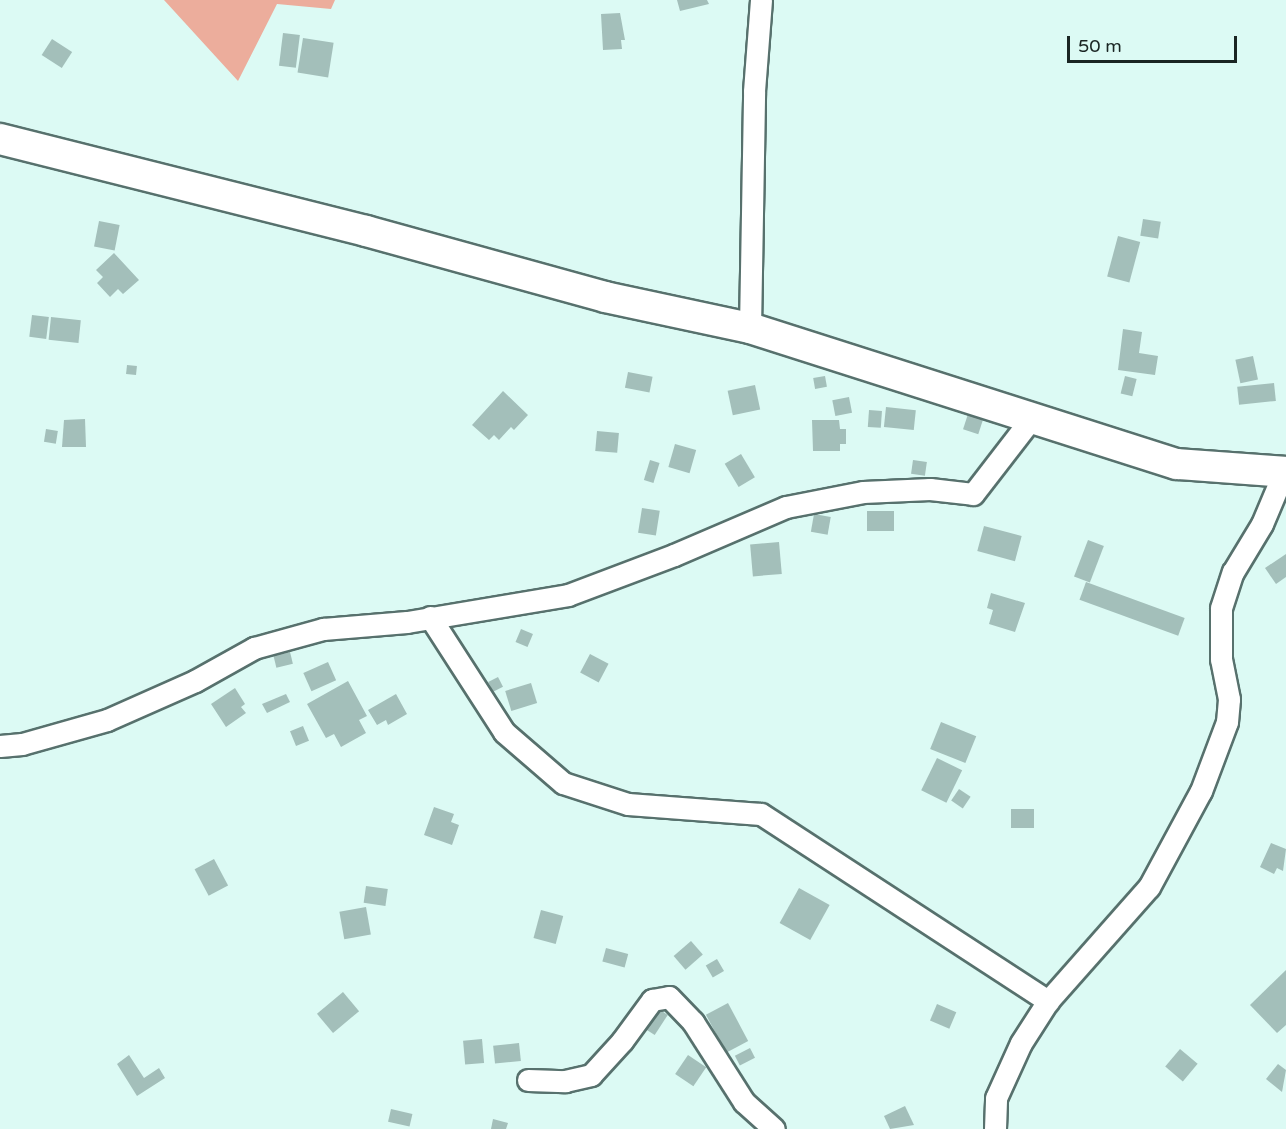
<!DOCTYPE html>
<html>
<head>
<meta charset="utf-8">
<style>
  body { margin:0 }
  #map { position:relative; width:1286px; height:1129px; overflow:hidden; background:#dcfaf4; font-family:"Varela Round",sans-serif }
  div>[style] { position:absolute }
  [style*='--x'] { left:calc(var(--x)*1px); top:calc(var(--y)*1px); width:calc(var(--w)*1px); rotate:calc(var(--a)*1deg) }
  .forest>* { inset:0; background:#ecad9c }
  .building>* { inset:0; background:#a3bfba; transform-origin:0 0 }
  .roads { filter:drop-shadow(2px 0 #57716d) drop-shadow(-2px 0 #57716d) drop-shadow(0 2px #57716d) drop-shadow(0 -2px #57716d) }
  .street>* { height:21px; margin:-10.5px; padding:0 10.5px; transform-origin:10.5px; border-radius:10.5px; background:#fff }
  .secondary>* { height:30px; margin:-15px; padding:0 15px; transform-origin:15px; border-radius:15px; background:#fff }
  span { translate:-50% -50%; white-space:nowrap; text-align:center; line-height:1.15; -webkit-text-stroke:5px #dcfaf4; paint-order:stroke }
  .scale { position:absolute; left:1067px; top:36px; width:170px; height:27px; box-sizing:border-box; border:3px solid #1a2523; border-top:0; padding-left:8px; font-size:18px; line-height:21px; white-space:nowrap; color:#1a2523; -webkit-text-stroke:4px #dcfaf4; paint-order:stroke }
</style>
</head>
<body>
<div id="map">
  <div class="forest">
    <div style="clip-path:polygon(164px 0,335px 0,331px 9px,277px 4px,238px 81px)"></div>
  </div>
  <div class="building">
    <div style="clip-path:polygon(677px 0,707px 0,709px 4px,680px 11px)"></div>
    <div style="clip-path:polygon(620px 13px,625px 40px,621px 40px,622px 49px,603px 50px,601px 14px)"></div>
    <div style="left:283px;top:33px;width:17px;height:33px;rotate:7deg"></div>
    <div style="left:303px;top:38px;width:31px;height:35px;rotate:9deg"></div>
    <div style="left:52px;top:39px;width:24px;height:19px;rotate:33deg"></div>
    <div style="left:1143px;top:219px;width:18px;height:17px;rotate:9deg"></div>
    <div style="left:99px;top:221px;width:21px;height:26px;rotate:11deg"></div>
    <div style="left:1118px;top:236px;width:23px;height:42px;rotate:15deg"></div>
    <div style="clip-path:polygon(114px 253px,139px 280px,123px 294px,118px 289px,110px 297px,97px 283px,103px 277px,96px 270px)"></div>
    <div style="left:32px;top:315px;width:17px;height:22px;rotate:7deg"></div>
    <div style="left:51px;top:317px;width:30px;height:23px;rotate:6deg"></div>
    <div style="clip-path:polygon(1123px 329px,1142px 332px,1139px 353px,1158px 356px,1155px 375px,1118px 370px)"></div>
    <div style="left:1253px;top:356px;width:24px;height:18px;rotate:78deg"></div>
    <div style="left:127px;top:365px;width:10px;height:9px;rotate:6deg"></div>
    <div style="left:628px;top:372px;width:25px;height:16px;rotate:11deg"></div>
    <div style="left:825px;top:376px;width:11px;height:12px;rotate:80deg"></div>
    <div style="left:1125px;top:376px;width:12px;height:18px;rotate:14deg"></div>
    <div style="left:1274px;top:383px;width:18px;height:37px;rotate:84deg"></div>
    <div style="left:755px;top:385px;width:25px;height:28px;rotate:78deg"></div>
    <div style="clip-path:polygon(503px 391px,528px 415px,514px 430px,511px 427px,499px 440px,494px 435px,489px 440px,472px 425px)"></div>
    <div style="left:849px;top:397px;width:16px;height:17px;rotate:79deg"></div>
    <div style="left:886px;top:407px;width:30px;height:20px;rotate:6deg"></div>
    <div style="left:869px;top:410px;width:13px;height:17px;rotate:4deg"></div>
    <div style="left:968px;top:414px;width:16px;height:16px;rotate:18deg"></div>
    <div style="clip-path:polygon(85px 419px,86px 447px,62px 447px,64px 420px)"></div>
    <div style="clip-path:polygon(812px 420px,839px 420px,840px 429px,846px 429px,846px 444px,840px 444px,840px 451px,813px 451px)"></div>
    <div style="left:46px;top:429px;width:12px;height:13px;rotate:9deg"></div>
    <div style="left:597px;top:431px;width:22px;height:20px;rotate:5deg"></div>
    <div style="left:675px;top:444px;width:22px;height:24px;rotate:16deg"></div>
    <div style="left:741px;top:454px;width:27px;height:19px;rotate:59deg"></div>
    <div style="left:650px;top:460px;width:10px;height:21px;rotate:17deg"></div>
    <div style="left:913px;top:460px;width:14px;height:14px;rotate:8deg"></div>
    <div style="left:642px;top:508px;width:18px;height:25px;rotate:9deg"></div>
    <div style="left:894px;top:511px;width:20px;height:27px;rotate:90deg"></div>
    <div style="left:814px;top:514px;width:17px;height:18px;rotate:10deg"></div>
    <div style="left:984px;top:526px;width:39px;height:26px;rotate:15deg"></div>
    <div style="left:1088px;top:540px;width:17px;height:39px;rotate:21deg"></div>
    <div style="left:779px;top:542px;width:32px;height:29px;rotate:85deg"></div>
    <div style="clip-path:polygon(1286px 554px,1286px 577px,1276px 584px,1265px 568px)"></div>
    <div style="left:1086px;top:582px;width:105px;height:19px;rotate:20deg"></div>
    <div style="clip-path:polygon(991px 593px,1025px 603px,1015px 632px,989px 624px,993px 610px,987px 608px)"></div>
    <div style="left:521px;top:629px;width:13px;height:14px;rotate:23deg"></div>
    <div style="left:290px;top:652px;width:12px;height:17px;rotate:76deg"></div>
    <div style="left:590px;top:654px;width:21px;height:21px;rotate:28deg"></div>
    <div style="left:328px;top:662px;width:20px;height:27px;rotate:66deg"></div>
    <div style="left:498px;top:677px;width:11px;height:11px;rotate:63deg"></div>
    <div style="clip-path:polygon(348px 681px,367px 716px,359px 720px,366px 733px,341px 747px,334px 734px,326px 738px,307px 704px)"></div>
    <div style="left:531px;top:683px;width:21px;height:27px;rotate:73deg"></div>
    <div style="clip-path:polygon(235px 688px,245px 704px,241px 707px,246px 713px,226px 727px,211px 704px)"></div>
    <div style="clip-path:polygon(286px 694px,290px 702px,267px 713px,262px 704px)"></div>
    <div style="clip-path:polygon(396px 694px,407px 714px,388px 725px,386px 720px,377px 725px,368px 710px)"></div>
    <div style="left:941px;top:722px;width:38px;height:29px;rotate:22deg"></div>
    <div style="left:303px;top:726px;width:16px;height:14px;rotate:68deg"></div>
    <div style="left:937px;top:758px;width:28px;height:36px;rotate:26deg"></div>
    <div style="left:959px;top:789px;width:14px;height:14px;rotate:34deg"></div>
    <div style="clip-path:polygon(434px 807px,454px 814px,451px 822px,459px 825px,452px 845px,424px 835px)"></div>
    <div style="left:1011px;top:809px;width:23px;height:19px"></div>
    <div style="clip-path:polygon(1271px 843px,1286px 849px,1283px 871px,1277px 868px,1274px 874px,1260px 867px)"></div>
    <div style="left:214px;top:859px;width:30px;height:22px;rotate:62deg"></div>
    <div style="left:366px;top:886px;width:22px;height:17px;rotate:8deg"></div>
    <div style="left:799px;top:888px;width:35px;height:40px;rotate:29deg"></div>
    <div style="left:366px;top:907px;width:28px;height:27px;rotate:80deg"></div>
    <div style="left:541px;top:910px;width:23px;height:29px;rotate:15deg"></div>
    <div style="left:691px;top:941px;width:18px;height:23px;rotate:49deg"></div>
    <div style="left:606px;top:948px;width:23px;height:14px;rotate:15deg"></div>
    <div style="left:717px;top:959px;width:14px;height:13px;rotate:60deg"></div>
    <div style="clip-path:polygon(1286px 970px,1286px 1025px,1277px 1033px,1250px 1005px)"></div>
    <div style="left:343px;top:992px;width:25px;height:34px;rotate:50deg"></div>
    <div style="left:728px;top:1003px;width:43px;height:25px;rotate:62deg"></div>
    <div style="left:651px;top:1004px;width:20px;height:24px;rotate:33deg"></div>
    <div style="left:937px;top:1004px;width:21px;height:18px;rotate:23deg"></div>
    <div style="left:482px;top:1039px;width:24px;height:19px;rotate:85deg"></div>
    <div style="left:519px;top:1043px;width:18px;height:26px;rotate:84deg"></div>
    <div style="left:750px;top:1048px;width:11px;height:17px;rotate:63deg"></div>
    <div style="left:1180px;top:1049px;width:23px;height:23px;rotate:40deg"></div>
    <div style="clip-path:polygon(129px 1055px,144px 1078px,159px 1068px,165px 1078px,137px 1096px,117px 1064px)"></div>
    <div style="left:688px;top:1055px;width:22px;height:23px;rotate:34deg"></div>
    <div style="clip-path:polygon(1278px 1064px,1286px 1070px,1282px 1092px,1266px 1079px)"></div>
    <div style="clip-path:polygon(905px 1106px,914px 1125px,890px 1129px,884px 1116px)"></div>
    <div style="left:391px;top:1109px;width:22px;height:13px;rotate:13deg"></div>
    <div style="clip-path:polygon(493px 1119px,508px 1123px,506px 1129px,491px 1129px)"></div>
  </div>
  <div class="roads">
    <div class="street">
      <div style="--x:750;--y:328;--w:237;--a:-89"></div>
      <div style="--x:754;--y:91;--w:91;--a:-85.6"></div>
      <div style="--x:430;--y:617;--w:137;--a:57.2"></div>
      <div style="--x:504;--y:732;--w:78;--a:40.8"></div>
      <div style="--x:563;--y:783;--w:68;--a:17.9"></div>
      <div style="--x:628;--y:804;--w:133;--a:4.3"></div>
      <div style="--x:761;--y:814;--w:343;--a:33.1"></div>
      <div style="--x:0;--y:746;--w:22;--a:-5"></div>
      <div style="--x:22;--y:744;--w:88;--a:-15.8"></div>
      <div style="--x:107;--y:720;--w:96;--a:-23.9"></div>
      <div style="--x:195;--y:681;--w:68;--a:-29.2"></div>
      <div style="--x:254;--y:648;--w:72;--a:-15.4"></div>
      <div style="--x:323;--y:629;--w:84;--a:-4.8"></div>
      <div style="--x:407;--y:622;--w:163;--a:-9.5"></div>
      <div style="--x:568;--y:595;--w:113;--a:-20.7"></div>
      <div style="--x:674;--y:555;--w:122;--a:-23.2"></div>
      <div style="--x:786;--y:507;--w:78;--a:-11"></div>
      <div style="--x:863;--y:492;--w:67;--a:-2.6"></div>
      <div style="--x:930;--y:489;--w:43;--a:6.6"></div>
      <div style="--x:973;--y:494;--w:95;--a:-52.3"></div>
      <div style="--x:528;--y:1080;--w:37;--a:2"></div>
      <div style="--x:565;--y:1081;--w:27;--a:-13"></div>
      <div style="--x:591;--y:1075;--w:46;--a:-47.6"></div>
      <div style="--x:622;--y:1041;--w:51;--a:-53.8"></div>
      <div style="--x:652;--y:1000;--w:17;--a:-10"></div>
      <div style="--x:669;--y:997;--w:35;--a:46"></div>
      <div style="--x:693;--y:1022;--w:95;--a:57.5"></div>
      <div style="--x:744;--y:1102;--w:40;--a:42"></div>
      <div style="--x:995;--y:1129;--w:31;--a:-88"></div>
      <div style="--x:996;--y:1098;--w:60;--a:-65.6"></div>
      <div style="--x:1021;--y:1043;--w:50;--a:-57.3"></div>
      <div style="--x:1048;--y:1001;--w:152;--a:-48.5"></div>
      <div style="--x:1149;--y:887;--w:109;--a:-61.6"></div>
      <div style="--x:1201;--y:791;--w:74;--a:-69.4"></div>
      <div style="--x:1227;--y:722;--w:23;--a:-85"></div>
      <div style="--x:1229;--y:699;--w:41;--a:-101.3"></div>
      <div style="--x:1221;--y:659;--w:51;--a:-90"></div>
      <div style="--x:1221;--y:608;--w:38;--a:-72"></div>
      <div style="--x:1233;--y:572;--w:56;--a:-58.9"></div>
      <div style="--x:1262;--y:524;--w:56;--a:-67.1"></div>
    </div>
    <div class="secondary">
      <div style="--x:0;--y:139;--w:377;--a:14.1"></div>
      <div style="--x:366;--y:231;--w:248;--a:15.4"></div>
      <div style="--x:605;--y:297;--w:148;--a:12.1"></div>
      <div style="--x:750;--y:328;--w:448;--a:17.7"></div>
      <div style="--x:1177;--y:464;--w:109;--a:4.2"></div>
    </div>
  </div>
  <div class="scale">50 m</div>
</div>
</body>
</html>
